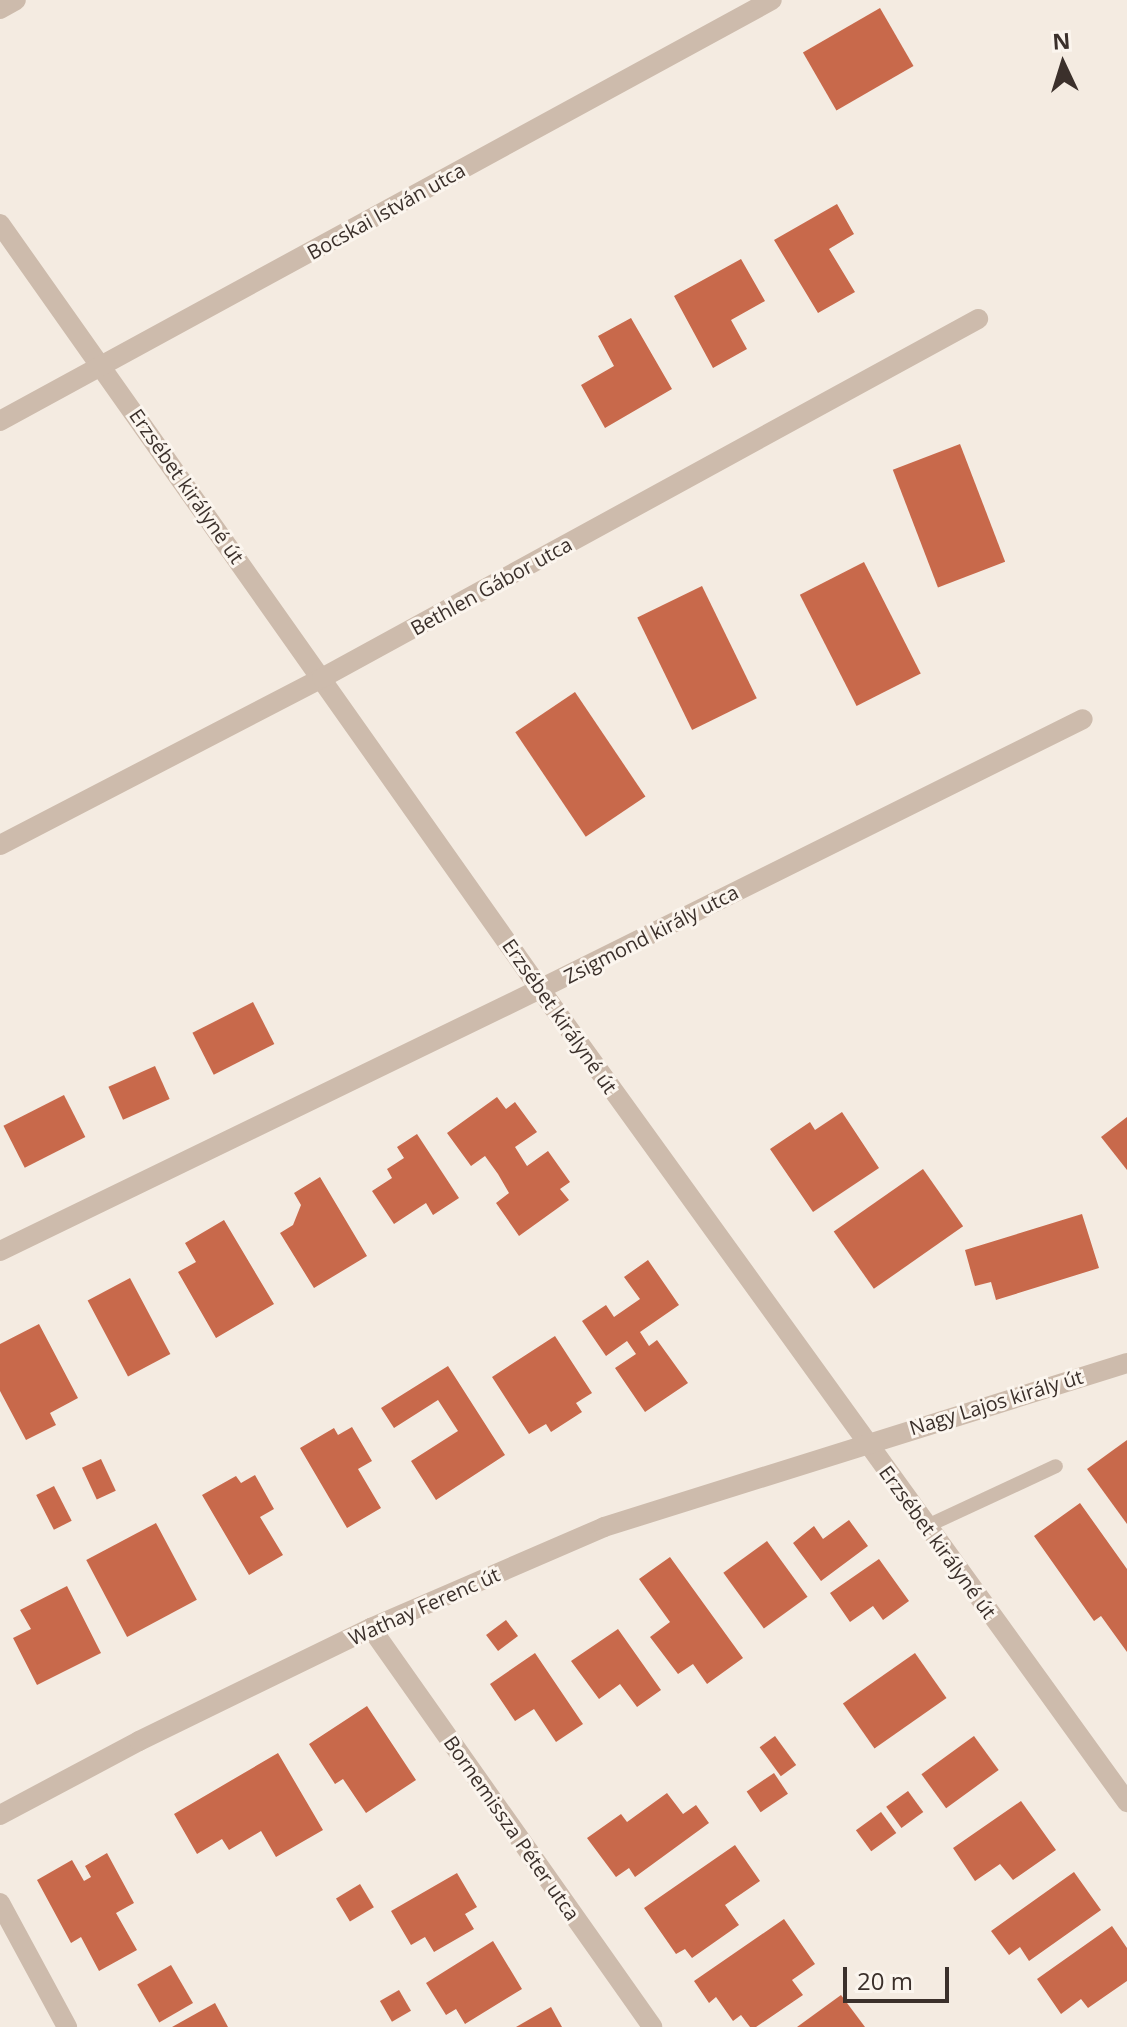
<!DOCTYPE html>
<html>
<head>
<meta charset="utf-8">
<style>
  body { margin:0 }
  #map { position:relative; width:1127px; height:2027px; overflow:hidden; background:#f4ebe1; font-family:"Open Sans",sans-serif }
  div>[style] { position:absolute }
  [style*='--x'] { left:calc(var(--x)*1px); top:calc(var(--y)*1px); width:calc(var(--w)*1px); rotate:calc(var(--a)*1deg) }
  .building>* { inset:0; background:#c8694b; transform-origin:0 0 }
  .service>* { height:14px; margin:-7px; padding:0 7px; transform-origin:7px; border-radius:7px; background:#cdbbac }
  .minor>* { height:20px; margin:-10px; padding:0 10px; transform-origin:10px; border-radius:10px; background:#cdbbac }
  span { translate:-50% -50%; white-space:nowrap; text-align:center; line-height:1.15; -webkit-text-stroke:6px #fbf5ee; paint-order:stroke }
  .street-label { font-size:20px; color:#3b302b }
  .north { position:absolute; left:1023px; top:24px; width:80px; height:80px; -webkit-text-stroke:6px #fbf5ee; paint-order:stroke; rotate:356deg; font-size:22px; font-weight:700; line-height:32px; text-align:center; color:#3b302b }
  .north::after { content:''; display:block; margin:auto; width:28px; height:36px; background:#3b302b; clip-path:polygon(50% 0,100% 100%,50% 72%,0 100%) }
  .scale { position:absolute; left:843px; top:1967px; width:106px; height:36px; box-sizing:border-box; border:4px solid #3b302b; border-top:0; padding-left:10px; font-size:24px; line-height:28px; white-space:nowrap; color:#3b302b; -webkit-text-stroke:6px #fbf5ee; paint-order:stroke }
</style>
</head>
<body>
<div id="map">
  <div class="building">
    <div style="left:880px;top:8px;width:67px;height:89px;rotate:60deg"></div>
    <div style="clip-path:polygon(837px 204px,854px 234px,829px 249px,855px 292px,818px 313px,774px 240px)"></div>
    <div style="clip-path:polygon(741px 259px,765px 301px,731px 320px,747px 349px,713px 368px,674px 296px)"></div>
    <div style="clip-path:polygon(631px 318px,672px 389px,605px 428px,581px 385px,614px 366px,598px 336px)"></div>
    <div style="left:960px;top:444px;width:126px;height:72px;rotate:69deg"></div>
    <div style="left:864px;top:562px;width:125px;height:72px;rotate:63deg"></div>
    <div style="left:702px;top:586px;width:125px;height:72px;rotate:64deg"></div>
    <div style="left:575px;top:692px;width:126px;height:72px;rotate:56deg"></div>
    <div style="left:253px;top:1002px;width:47px;height:68px;rotate:63deg"></div>
    <div style="left:155px;top:1066px;width:36px;height:51px;rotate:66deg"></div>
    <div style="left:64px;top:1095px;width:47px;height:68px;rotate:63deg"></div>
    <div style="clip-path:polygon(497px 1097px,506px 1109px,515px 1102px,537px 1132px,515px 1147px,527px 1166px,548px 1151px,570px 1182px,560px 1189px,569px 1200px,519px 1236px,496px 1203px,509px 1193px,498px 1174px,485px 1156px,471px 1166px,447px 1133px)"></div>
    <div style="clip-path:polygon(842px 1112px,879px 1168px,813px 1212px,770px 1149px,810px 1122px,815px 1130px)"></div>
    <div style="clip-path:polygon(1127px 1117px,1127px 1170px,1101px 1137px)"></div>
    <div style="clip-path:polygon(417px 1134px,459px 1198px,433px 1215px,426px 1203px,394px 1224px,372px 1191px,392px 1178px,387px 1169px,404px 1158px,397px 1147px)"></div>
    <div style="left:923px;top:1169px;width:70px;height:109px;rotate:55deg"></div>
    <div style="clip-path:polygon(320px 1177px,367px 1256px,314px 1288px,280px 1233px,293px 1225px,301px 1205px,294px 1193px)"></div>
    <div style="clip-path:polygon(1082px 1214px,1099px 1268px,996px 1300px,991px 1282px,975px 1286px,965px 1250px)"></div>
    <div style="clip-path:polygon(224px 1220px,274px 1304px,216px 1338px,178px 1272px,196px 1262px,185px 1243px)"></div>
    <div style="clip-path:polygon(648px 1260px,679px 1305px,640px 1332px,649px 1346px,657px 1340px,688px 1383px,645px 1412px,615px 1368px,636px 1354px,627px 1341px,606px 1356px,582px 1321px,606px 1305px,614px 1317px,640px 1299px,624px 1277px)"></div>
    <div style="left:130px;top:1278px;width:86px;height:48px;rotate:62deg"></div>
    <div style="clip-path:polygon(39px 1324px,78px 1398px,50px 1413px,56px 1425px,26px 1440px,0 1391px,0 1344px)"></div>
    <div style="clip-path:polygon(555px 1336px,592px 1393px,576px 1403px,582px 1412px,551px 1432px,546px 1424px,529px 1434px,492px 1377px)"></div>
    <div style="clip-path:polygon(448px 1366px,505px 1455px,436px 1500px,411px 1461px,458px 1431px,438px 1400px,394px 1428px,381px 1408px)"></div>
    <div style="clip-path:polygon(352px 1427px,372px 1461px,358px 1469px,381px 1508px,347px 1528px,300px 1448px,334px 1428px,338px 1435px)"></div>
    <div style="clip-path:polygon(1127px 1440px,1127px 1524px,1087px 1469px)"></div>
    <div style="left:101px;top:1459px;width:35px;height:21px;rotate:65deg"></div>
    <div style="clip-path:polygon(255px 1475px,274px 1509px,260px 1517px,283px 1555px,249px 1575px,202px 1495px,236px 1476px,241px 1483px)"></div>
    <div style="left:54px;top:1486px;width:39px;height:20px;rotate:63deg"></div>
    <div style="clip-path:polygon(1080px 1503px,1127px 1569px,1127px 1652px,1101px 1616px,1094px 1621px,1034px 1536px)"></div>
    <div style="clip-path:polygon(849px 1520px,868px 1546px,821px 1581px,793px 1543px,814px 1526px,823px 1539px)"></div>
    <div style="left:156px;top:1523px;width:87px;height:79px;rotate:62deg"></div>
    <div style="left:767px;top:1541px;width:69px;height:54px;rotate:54deg"></div>
    <div style="clip-path:polygon(670px 1557px,743px 1658px,707px 1684px,693px 1664px,678px 1674px,650px 1637px,670px 1622px,639px 1579px)"></div>
    <div style="clip-path:polygon(879px 1559px,909px 1601px,883px 1620px,873px 1606px,850px 1622px,830px 1593px)"></div>
    <div style="clip-path:polygon(67px 1586px,101px 1653px,37px 1685px,13px 1638px,31px 1629px,20px 1610px)"></div>
    <div style="left:506px;top:1620px;width:20px;height:25px;rotate:53deg"></div>
    <div style="clip-path:polygon(618px 1629px,661px 1690px,637px 1707px,620px 1684px,599px 1699px,571px 1661px)"></div>
    <div style="clip-path:polygon(535px 1653px,583px 1724px,556px 1742px,534px 1709px,515px 1721px,490px 1684px)"></div>
    <div style="left:915px;top:1653px;width:55px;height:88px;rotate:55deg"></div>
    <div style="clip-path:polygon(367px 1706px,416px 1780px,366px 1813px,343px 1779px,335px 1784px,309px 1744px)"></div>
    <div style="left:775px;top:1736px;width:36px;height:19px;rotate:54deg"></div>
    <div style="left:974px;top:1736px;width:42px;height:65px;rotate:54deg"></div>
    <div style="clip-path:polygon(278px 1753px,323px 1830px,276px 1857px,261px 1831px,229px 1850px,222px 1839px,197px 1854px,174px 1814px)"></div>
    <div style="left:774px;top:1773px;width:25px;height:33px;rotate:56deg"></div>
    <div style="left:908px;top:1791px;width:26px;height:27px;rotate:54deg"></div>
    <div style="clip-path:polygon(667px 1793px,683px 1814px,696px 1805px,709px 1823px,635px 1877px,629px 1868px,616px 1877px,587px 1838px,621px 1814px,627px 1822px)"></div>
    <div style="clip-path:polygon(1021px 1801px,1056px 1850px,1013px 1880px,1000px 1864px,975px 1881px,953px 1848px)"></div>
    <div style="left:881px;top:1812px;width:26px;height:31px;rotate:54deg"></div>
    <div style="clip-path:polygon(735px 1845px,760px 1881px,725px 1905px,739px 1925px,692px 1958px,685px 1949px,676px 1954px,644px 1908px)"></div>
    <div style="clip-path:polygon(107px 1853px,134px 1903px,116px 1913px,137px 1950px,99px 1971px,81px 1937px,71px 1943px,37px 1880px,72px 1860px,84px 1881px,91px 1877px,85px 1866px)"></div>
    <div style="clip-path:polygon(1074px 1872px,1101px 1910px,1029px 1961px,1020px 1947px,1009px 1955px,991px 1931px)"></div>
    <div style="clip-path:polygon(457px 1873px,477px 1907px,465px 1914px,474px 1929px,434px 1952px,425px 1937px,411px 1945px,391px 1911px)"></div>
    <div style="left:360px;top:1884px;width:27px;height:28px;rotate:59deg"></div>
    <div style="clip-path:polygon(784px 1919px,815px 1964px,792px 1980px,803px 1995px,756px 2027px,750px 2027px,741px 2015px,733px 2021px,716px 1997px,709px 2003px,694px 1981px)"></div>
    <div style="clip-path:polygon(1112px 1926px,1127px 1948px,1127px 1981px,1088px 2008px,1081px 1999px,1061px 2014px,1037px 1979px)"></div>
    <div style="clip-path:polygon(493px 1941px,522px 1989px,465px 2024px,456px 2009px,446px 2015px,426px 1983px)"></div>
    <div style="left:171px;top:1965px;width:44px;height:39px;rotate:60deg"></div>
    <div style="left:399px;top:1990px;width:24px;height:22px;rotate:60deg"></div>
    <div style="clip-path:polygon(841px 1995px,865px 2027px,797px 2027px)"></div>
    <div style="clip-path:polygon(215px 2003px,228px 2027px,172px 2027px)"></div>
    <div style="clip-path:polygon(551px 2007px,562px 2027px,516px 2027px)"></div>
  </div>
  <div class="service">
    <div style="--x:927;--y:1526;--w:142;--a:-24.9"></div>
  </div>
  <div class="minor">
    <div style="--x:0;--y:9;--w:18;--a:-29"></div>
    <div style="--x:0;--y:224;--w:936;--a:54.78"></div>
    <div style="--x:540;--y:989;--w:1003;--a:54.17"></div>
    <div style="--x:0;--y:421;--w:879;--a:-28.61"></div>
    <div style="--x:0;--y:845;--w:363;--a:-27.4"></div>
    <div style="--x:322;--y:678;--w:748;--a:-28.69"></div>
    <div style="--x:0;--y:1251;--w:600;--a:-25.88"></div>
    <div style="--x:540;--y:989;--w:606;--a:-26.44"></div>
    <div style="--x:371;--y:1628;--w:488;--a:54.8"></div>
    <div style="--x:0;--y:1815;--w:157;--a:-28"></div>
    <div style="--x:139;--y:1741;--w:258;--a:-26"></div>
    <div style="--x:371;--y:1628;--w:254;--a:-23.4"></div>
    <div style="--x:604;--y:1527;--w:548;--a:-17.41"></div>
    <div style="--x:0;--y:1903;--w:141;--a:61.6"></div>
  </div>
  <div class="street-label">
    <span style="left:386px;top:211px;rotate:-29deg">Bocskai István utca</span>
    <span style="left:187px;top:486px;rotate:55deg">Erzsébet királyné út</span>
    <span style="left:491px;top:586px;rotate:-29deg">Bethlen Gábor utca</span>
    <span style="left:651px;top:934px;rotate:-27deg">Zsigmond király utca</span>
    <span style="left:560px;top:1016px;rotate:55deg">Erzsébet királyné út</span>
    <span style="left:996px;top:1402px;rotate:-17deg">Nagy Lajos király út</span>
    <span style="left:938px;top:1542px;rotate:54deg">Erzsébet királyné út</span>
    <span style="left:424px;top:1606px;rotate:-24deg">Wathay Ferenc út</span>
    <span style="left:512px;top:1828px;rotate:55deg">Bornemissza Péter utca</span>
  </div>
  <div class="north">N</div>
  <div class="scale">20 m</div>
</div>
</body>
</html>
